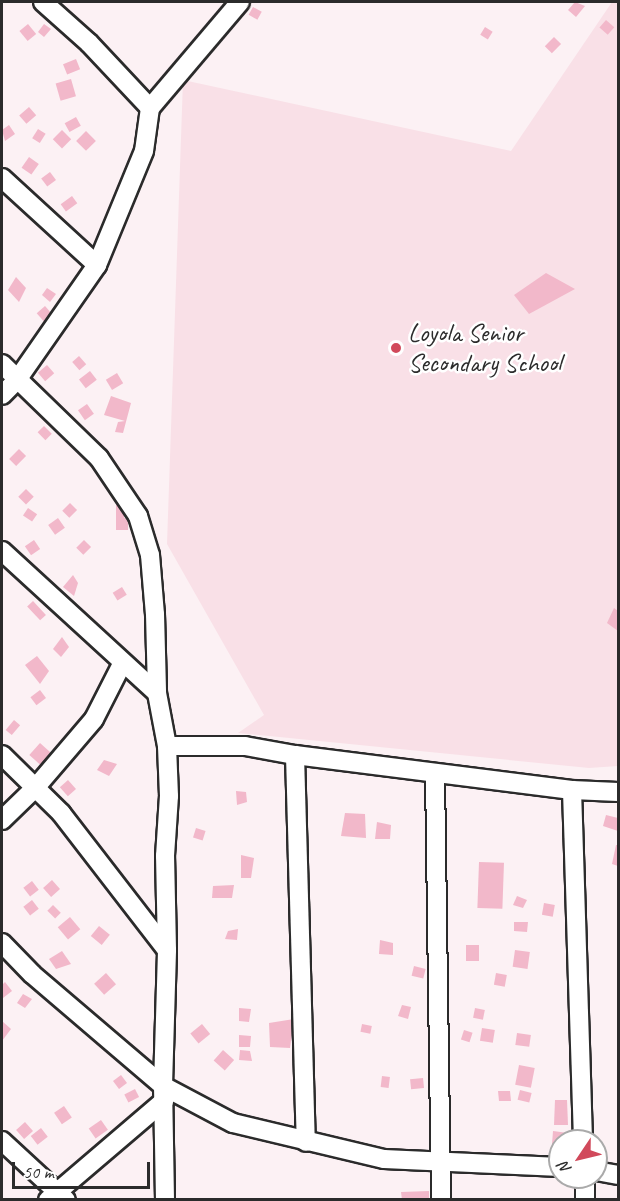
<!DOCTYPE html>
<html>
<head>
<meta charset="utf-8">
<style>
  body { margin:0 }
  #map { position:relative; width:620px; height:1201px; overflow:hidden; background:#fcf1f4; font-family:Caveat,sans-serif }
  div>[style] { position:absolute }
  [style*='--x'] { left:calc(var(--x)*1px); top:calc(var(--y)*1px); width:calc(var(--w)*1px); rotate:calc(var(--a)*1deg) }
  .built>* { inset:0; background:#f9e0e7 }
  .building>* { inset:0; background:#f2b8ca; transform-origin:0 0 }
  .roads { filter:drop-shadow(2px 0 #2b2b2b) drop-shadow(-2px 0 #2b2b2b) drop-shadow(0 2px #2b2b2b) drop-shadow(0 -2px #2b2b2b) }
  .minor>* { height:18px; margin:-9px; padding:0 9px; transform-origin:9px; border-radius:9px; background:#fff }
  .dots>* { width:16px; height:16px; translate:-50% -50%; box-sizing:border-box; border:3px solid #fff; border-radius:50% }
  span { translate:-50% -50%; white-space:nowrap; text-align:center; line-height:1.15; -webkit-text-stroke:5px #fff; paint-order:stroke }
  .poi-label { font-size:26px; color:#2b2b2b }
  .left { translate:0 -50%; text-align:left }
  .frame { position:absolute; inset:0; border:3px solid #2b2b2b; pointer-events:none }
  .north { position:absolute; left:548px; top:1129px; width:60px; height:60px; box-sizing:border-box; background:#fff; border:2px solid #aaa; border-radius:50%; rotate:235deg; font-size:16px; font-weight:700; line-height:24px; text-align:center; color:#2b2b2b }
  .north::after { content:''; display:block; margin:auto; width:21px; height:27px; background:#d1495b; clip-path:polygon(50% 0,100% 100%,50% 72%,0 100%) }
  .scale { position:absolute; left:12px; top:1162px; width:138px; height:27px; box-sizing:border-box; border:3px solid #2b2b2b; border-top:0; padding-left:8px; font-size:18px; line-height:21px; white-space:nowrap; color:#2b2b2b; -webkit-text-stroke:4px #fff; paint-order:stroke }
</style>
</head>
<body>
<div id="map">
  <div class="built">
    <div style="clip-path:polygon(612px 2px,618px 2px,618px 766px,589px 768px,238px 733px,264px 715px,167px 544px,183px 80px,511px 151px)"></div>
  </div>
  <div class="building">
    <div style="clip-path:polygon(575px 2px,585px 6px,576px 17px,568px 10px)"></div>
    <div style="left:253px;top:7px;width:10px;height:9px;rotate:29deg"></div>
    <div style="left:606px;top:20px;width:11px;height:10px;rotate:41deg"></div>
    <div style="left:28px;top:24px;width:13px;height:11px;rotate:51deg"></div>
    <div style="clip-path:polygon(44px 24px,51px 29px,44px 37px,38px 32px)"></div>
    <div style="left:485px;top:27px;width:9px;height:9px;rotate:32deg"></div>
    <div style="left:554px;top:37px;width:10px;height:13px;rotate:45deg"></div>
    <div style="left:76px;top:59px;width:11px;height:14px;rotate:68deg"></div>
    <div style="left:71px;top:79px;width:18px;height:16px;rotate:74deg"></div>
    <div style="left:29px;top:107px;width:11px;height:13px;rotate:49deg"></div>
    <div style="left:76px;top:117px;width:10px;height:13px;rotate:61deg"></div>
    <div style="clip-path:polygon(9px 125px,15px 134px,5px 141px,2px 130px)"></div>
    <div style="left:38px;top:129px;width:9px;height:11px;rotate:32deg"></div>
    <div style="left:62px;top:130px;width:13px;height:13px;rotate:45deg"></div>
    <div style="left:86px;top:131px;width:14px;height:14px;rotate:45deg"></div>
    <div style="left:29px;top:157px;width:12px;height:13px;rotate:35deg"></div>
    <div style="left:50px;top:172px;width:10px;height:11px;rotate:53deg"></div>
    <div style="left:72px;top:196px;width:9px;height:14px;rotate:54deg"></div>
    <div style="clip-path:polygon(546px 273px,575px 289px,529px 314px,514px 295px)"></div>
    <div style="clip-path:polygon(16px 277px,26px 288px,19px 302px,8px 290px)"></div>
    <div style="clip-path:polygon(47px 288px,56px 294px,50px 302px,42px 295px)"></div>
    <div style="left:45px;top:306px;width:11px;height:11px;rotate:49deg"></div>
    <div style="left:79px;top:356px;width:11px;height:9px;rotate:49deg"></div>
    <div style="left:47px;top:365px;width:11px;height:12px;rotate:49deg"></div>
    <div style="left:90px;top:371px;width:11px;height:14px;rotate:52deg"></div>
    <div style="left:117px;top:373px;width:12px;height:13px;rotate:59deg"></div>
    <div style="clip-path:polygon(111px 396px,131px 403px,123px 433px,115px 432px,118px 422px,125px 421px,104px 415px)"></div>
    <div style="left:87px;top:404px;width:12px;height:11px;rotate:55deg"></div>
    <div style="left:44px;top:426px;width:11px;height:9px;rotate:45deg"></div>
    <div style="left:19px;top:449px;width:10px;height:14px;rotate:45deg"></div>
    <div style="left:26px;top:489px;width:11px;height:11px;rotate:45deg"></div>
    <div style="left:70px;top:503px;width:10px;height:11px;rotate:45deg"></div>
    <div style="clip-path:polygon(116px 505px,124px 506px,124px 518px,128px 519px,128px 530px,116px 530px)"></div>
    <div style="left:28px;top:508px;width:11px;height:9px;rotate:34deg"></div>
    <div style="left:58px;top:518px;width:12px;height:12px;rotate:55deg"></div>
    <div style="left:34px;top:540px;width:11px;height:11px;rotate:56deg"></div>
    <div style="left:84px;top:540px;width:10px;height:11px;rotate:45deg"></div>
    <div style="clip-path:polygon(73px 575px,78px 583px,74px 596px,63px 587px)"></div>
    <div style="left:122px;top:587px;width:9px;height:11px;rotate:58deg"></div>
    <div style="left:33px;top:601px;width:19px;height:8px;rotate:47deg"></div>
    <div style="clip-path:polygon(614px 608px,618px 611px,618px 631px,607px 623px)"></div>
    <div style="clip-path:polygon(62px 637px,69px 647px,61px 657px,53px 649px)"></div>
    <div style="clip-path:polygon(37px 656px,49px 671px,40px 684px,25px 665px)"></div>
    <div style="left:40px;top:690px;width:10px;height:12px;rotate:53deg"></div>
    <div style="left:14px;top:720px;width:8px;height:13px;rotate:40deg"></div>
    <div style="left:40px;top:743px;width:15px;height:16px;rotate:42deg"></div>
    <div style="clip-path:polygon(104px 760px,117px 764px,109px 776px,97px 770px)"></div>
    <div style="left:68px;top:780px;width:12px;height:11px;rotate:48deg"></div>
    <div style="clip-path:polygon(236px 791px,246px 792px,247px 802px,237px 805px)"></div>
    <div style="clip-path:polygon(345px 813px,365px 814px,366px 838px,341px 836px)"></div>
    <div style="clip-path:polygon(606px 815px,618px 818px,618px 831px,603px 826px)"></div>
    <div style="clip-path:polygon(377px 822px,391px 825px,390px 839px,375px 839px)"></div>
    <div style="left:196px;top:828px;width:10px;height:10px;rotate:17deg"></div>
    <div style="clip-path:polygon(616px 845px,618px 845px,618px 866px,612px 864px)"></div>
    <div style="clip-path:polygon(241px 855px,254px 858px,251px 878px,241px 878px)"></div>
    <div style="left:479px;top:862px;width:25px;height:46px;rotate:2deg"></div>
    <div style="left:52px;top:880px;width:12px;height:12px;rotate:48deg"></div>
    <div style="left:32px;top:881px;width:11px;height:11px;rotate:52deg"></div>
    <div style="clip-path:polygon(234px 885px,232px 898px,212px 898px,213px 886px)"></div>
    <div style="clip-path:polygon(517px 896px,527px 900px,523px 908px,513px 905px)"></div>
    <div style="left:32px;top:900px;width:11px;height:11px;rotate:52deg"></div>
    <div style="left:544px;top:903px;width:11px;height:12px;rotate:10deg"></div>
    <div style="left:53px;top:905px;width:11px;height:8px;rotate:45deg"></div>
    <div style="left:70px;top:917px;width:16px;height:16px;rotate:50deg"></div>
    <div style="clip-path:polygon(514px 922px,528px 922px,527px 932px,514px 931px)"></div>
    <div style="left:99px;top:926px;width:14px;height:13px;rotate:39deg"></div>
    <div style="clip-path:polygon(238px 929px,237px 940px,225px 939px,228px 931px)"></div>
    <div style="clip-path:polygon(380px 940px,393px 943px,393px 955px,379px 954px)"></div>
    <div style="left:466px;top:945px;width:13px;height:16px"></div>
    <div style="left:515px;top:950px;width:15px;height:17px;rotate:8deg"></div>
    <div style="clip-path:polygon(62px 951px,71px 964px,56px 969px,49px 959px)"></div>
    <div style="left:414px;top:966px;width:12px;height:10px;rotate:14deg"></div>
    <div style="left:106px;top:973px;width:15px;height:16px;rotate:48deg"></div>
    <div style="left:496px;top:973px;width:11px;height:12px;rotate:10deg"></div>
    <div style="clip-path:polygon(5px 982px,12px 991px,3px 998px,2px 985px)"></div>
    <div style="clip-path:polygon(23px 994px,32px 999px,25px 1008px,17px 1003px)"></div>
    <div style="clip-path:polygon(402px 1005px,411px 1007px,408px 1019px,398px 1016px)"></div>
    <div style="clip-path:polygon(239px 1008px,251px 1009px,249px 1022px,239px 1021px)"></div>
    <div style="left:475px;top:1008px;width:10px;height:10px;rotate:11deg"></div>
    <div style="clip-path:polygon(294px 1019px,290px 1048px,270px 1047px,269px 1023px)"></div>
    <div style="clip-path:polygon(2px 1021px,11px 1029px,2px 1041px)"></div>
    <div style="left:202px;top:1024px;width:13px;height:15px;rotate:51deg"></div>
    <div style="left:362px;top:1024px;width:10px;height:8px;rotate:11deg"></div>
    <div style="left:482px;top:1028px;width:13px;height:13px;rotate:9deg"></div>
    <div style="left:464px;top:1030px;width:9px;height:10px;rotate:18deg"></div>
    <div style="left:517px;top:1033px;width:14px;height:12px;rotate:8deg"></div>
    <div style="clip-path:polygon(239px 1035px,251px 1036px,250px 1047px,239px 1047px)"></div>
    <div style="left:223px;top:1050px;width:15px;height:14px;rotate:42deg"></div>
    <div style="clip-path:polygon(240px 1050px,250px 1051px,252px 1061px,239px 1060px)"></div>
    <div style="left:519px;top:1065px;width:16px;height:20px;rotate:11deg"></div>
    <div style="left:121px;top:1075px;width:10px;height:10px;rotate:53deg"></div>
    <div style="left:382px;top:1076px;width:8px;height:11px;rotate:7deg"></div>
    <div style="left:423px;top:1078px;width:10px;height:13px;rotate:84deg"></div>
    <div style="left:135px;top:1089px;width:9px;height:12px;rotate:63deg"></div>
    <div style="left:520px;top:1090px;width:12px;height:10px;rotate:14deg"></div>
    <div style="clip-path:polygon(498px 1091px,510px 1091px,511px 1101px,499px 1101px)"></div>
    <div style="clip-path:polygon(555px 1100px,567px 1100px,568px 1125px,554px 1125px)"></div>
    <div style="left:64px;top:1106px;width:14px;height:12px;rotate:56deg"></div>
    <div style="left:101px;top:1120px;width:12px;height:15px;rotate:55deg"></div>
    <div style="left:25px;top:1122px;width:12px;height:12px;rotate:48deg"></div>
    <div style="left:41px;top:1128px;width:11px;height:13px;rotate:52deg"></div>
    <div style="clip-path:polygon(553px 1131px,568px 1133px,567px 1141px,560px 1141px,560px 1145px,552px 1144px)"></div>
    <div style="clip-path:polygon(429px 1191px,429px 1200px,402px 1200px,401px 1192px)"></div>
  </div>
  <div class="roads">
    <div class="minor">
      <div style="--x:43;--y:2;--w:62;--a:41.7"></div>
      <div style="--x:89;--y:43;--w:89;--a:46.8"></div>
      <div style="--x:150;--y:108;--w:43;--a:97.9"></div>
      <div style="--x:144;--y:151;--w:123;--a:112.4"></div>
      <div style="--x:150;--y:108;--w:139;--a:-49.7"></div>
      <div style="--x:2;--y:178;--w:129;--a:42.5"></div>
      <div style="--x:97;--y:265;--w:140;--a:124.8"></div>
      <div style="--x:17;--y:380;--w:21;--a:135"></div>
      <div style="--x:2;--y:364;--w:135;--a:44.1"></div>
      <div style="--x:99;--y:458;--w:70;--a:56.1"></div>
      <div style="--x:138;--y:516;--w:41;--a:72.9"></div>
      <div style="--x:150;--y:555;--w:59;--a:85.2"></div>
      <div style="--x:155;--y:614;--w:79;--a:88.5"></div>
      <div style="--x:157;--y:693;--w:54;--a:79.3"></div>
      <div style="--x:2;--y:551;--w:210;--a:42.5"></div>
      <div style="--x:2;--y:755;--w:83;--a:44.5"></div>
      <div style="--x:61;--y:813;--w:173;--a:52.3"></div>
      <div style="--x:295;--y:755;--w:387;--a:88.4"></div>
      <div style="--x:435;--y:773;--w:427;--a:89.2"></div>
      <div style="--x:572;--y:790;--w:351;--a:88.2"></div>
      <div style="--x:2;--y:820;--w:47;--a:-44.1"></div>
      <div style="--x:36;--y:787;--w:89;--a:-49.5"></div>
      <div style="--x:94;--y:719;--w:62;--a:-63"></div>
      <div style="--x:2;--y:943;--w:43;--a:45.9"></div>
      <div style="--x:32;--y:974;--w:172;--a:40.5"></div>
      <div style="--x:163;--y:1086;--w:79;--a:27.9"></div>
      <div style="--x:233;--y:1123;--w:155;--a:13.4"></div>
      <div style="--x:384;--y:1159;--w:176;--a:2.6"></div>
      <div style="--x:2;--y:1141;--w:87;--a:42.7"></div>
      <div style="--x:596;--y:1171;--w:22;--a:10"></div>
      <div style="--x:585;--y:1177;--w:23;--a:90"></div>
      <div style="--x:48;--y:1200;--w:153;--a:-40.5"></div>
      <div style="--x:165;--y:1200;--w:114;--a:-91"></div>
      <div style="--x:163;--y:1086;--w:136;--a:-88.3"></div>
      <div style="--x:167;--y:950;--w:94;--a:-91.2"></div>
      <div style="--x:165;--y:856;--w:60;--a:-86.2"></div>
      <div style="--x:169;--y:796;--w:50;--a:-92.3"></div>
      <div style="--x:167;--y:746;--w:78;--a:0"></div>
      <div style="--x:245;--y:746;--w:51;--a:10.2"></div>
      <div style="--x:295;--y:755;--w:279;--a:7.2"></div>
      <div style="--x:572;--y:790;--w:46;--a:2.5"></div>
    </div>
  </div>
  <div class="dots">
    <div style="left:396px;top:348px;background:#d1495b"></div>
  </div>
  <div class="poi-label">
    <span class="left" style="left:408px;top:348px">Loyola Senior<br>Secondary School</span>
  </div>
  <div class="frame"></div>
  <div class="north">N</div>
  <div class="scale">50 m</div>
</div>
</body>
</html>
